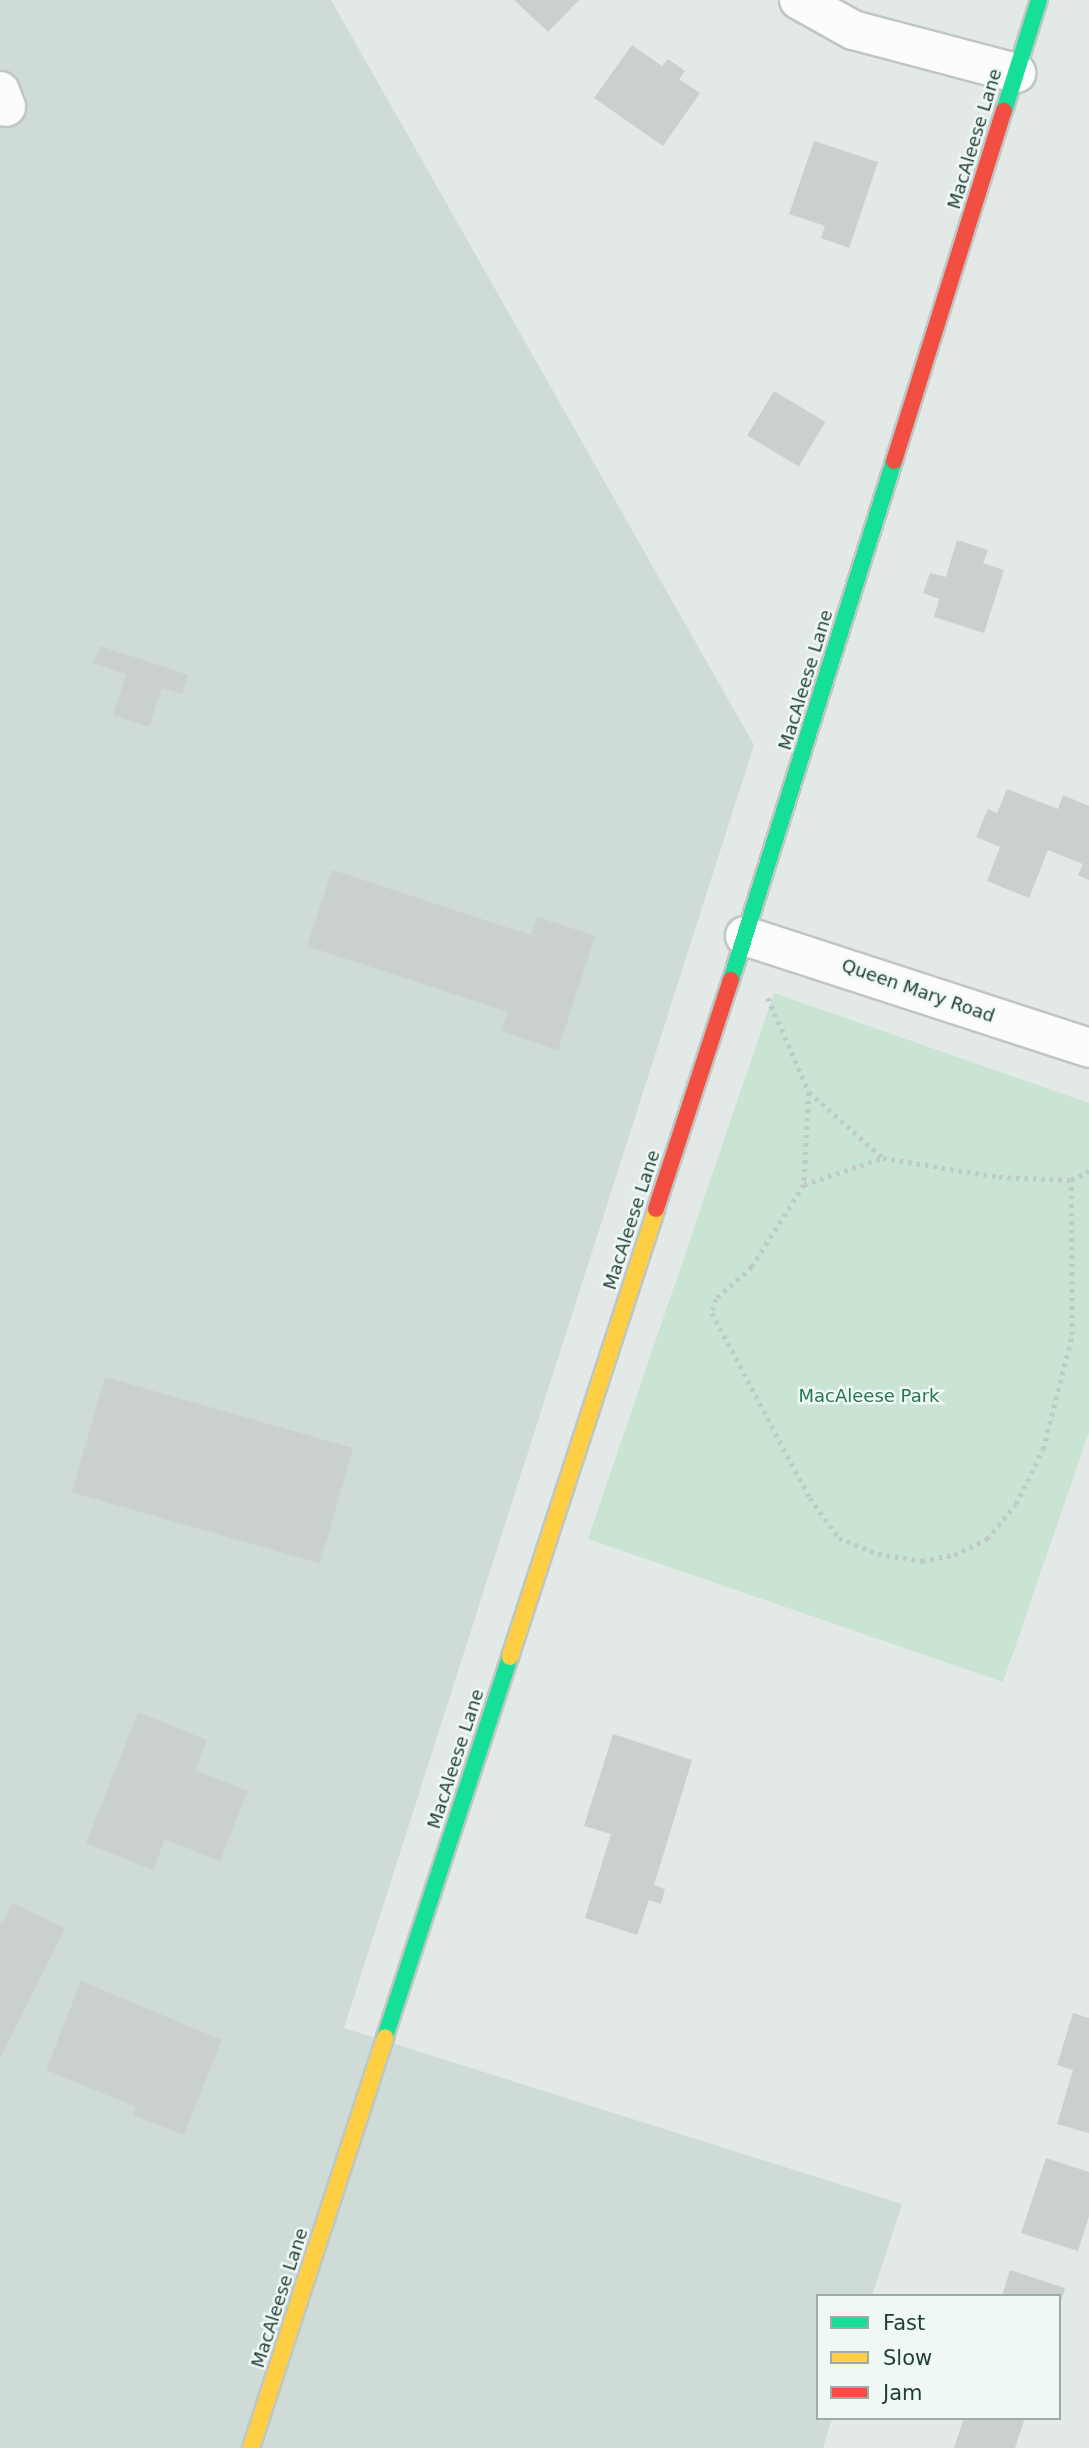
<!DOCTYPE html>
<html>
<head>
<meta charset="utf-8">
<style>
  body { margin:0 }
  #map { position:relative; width:1089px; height:2448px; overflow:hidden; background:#e2e9e6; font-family:"DejaVu Sans",sans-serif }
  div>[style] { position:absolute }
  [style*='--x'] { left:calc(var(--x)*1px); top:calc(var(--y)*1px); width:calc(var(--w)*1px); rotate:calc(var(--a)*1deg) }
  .built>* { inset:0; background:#cfdbd7 }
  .green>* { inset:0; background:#cae4d4 }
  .building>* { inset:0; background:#c9d0ce; transform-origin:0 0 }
  .path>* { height:4.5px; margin-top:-2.25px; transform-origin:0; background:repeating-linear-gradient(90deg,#bfc9c8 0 3.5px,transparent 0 8.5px) }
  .roads { filter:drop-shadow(2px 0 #bfc6c3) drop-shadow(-2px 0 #bfc6c3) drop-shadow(0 2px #bfc6c3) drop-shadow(0 -2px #bfc6c3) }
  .street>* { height:38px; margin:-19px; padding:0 19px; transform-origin:19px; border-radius:19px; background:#fbfcfb }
  .fast>* { height:16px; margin:-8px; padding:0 8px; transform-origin:8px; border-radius:8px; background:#16e098 }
  .slow>* { height:16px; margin:-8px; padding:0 8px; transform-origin:8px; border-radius:8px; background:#ffcf43 }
  .jam>* { height:16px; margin:-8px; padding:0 8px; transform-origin:8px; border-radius:8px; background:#f24e42 }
  span { translate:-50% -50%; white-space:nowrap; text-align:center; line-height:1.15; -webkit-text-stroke:5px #f0f8f5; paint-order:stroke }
  .street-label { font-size:18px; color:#1f3d38 }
  .park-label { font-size:18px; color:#26774e }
  .legend { position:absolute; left:816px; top:2294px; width:245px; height:126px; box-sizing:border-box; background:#f0f8f5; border:2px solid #9cada9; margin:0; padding:9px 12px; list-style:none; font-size:21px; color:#1f3d38 }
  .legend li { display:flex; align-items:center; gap:14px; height:35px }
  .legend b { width:35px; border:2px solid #9cada9 }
</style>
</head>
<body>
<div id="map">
  <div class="built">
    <div style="clip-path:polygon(0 0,331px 0,754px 745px,344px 2028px,902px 2204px,872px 2296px,818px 2296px,818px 2418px,832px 2418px,823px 2448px,0 2448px)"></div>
  </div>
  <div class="green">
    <div style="clip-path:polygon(774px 993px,1089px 1103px,1089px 1432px,1003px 1682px,588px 1539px)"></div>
  </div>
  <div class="building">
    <div style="clip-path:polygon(514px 0,579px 0,548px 32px)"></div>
    <div style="clip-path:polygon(632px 45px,662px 66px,668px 59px,685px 71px,679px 79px,700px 93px,663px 146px,594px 98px)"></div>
    <div style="clip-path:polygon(814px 141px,878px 162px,849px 248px,821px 238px,825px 226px,789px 214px)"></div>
    <div style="left:774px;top:391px;width:60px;height:52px;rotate:31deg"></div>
    <div style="clip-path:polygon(957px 540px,988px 550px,983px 563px,1004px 570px,984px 633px,934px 617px,939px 599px,923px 593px,930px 573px,946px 577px)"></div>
    <div style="clip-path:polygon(100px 646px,188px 675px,182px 694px,162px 688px,149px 727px,113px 715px,126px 674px,93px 663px)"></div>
    <div style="clip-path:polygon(1007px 789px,1058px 809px,1063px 795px,1089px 806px,1089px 880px,1078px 875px,1083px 864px,1048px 850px,1029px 898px,987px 881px,1000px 847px,976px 837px,988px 809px,997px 813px)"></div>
    <div style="clip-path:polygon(332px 870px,531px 935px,537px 917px,595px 936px,558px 1050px,501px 1031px,508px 1012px,307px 946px)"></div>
    <div style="left:105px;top:1377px;width:258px;height:120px;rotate:16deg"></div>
    <div style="clip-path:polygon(138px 1712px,207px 1740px,195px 1770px,248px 1791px,220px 1861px,165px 1839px,153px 1870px,86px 1843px)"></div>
    <div style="clip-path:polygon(613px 1734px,692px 1760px,654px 1885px,665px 1889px,661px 1904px,649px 1900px,637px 1935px,585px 1918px,611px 1834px,584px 1826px)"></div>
    <div style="clip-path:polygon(12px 1903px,65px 1928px,0 2058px,0 1921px,3px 1922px)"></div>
    <div style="clip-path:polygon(81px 1981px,222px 2040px,184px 2135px,133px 2115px,136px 2107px,46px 2070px)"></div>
    <div style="clip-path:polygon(1073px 2013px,1089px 2018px,1089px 2133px,1057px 2124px,1073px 2070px,1057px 2065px)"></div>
    <div style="clip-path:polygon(1046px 2158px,1089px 2172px,1089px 2216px,1078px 2251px,1021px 2233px)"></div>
    <div style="clip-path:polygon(1010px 2270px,1065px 2288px,1060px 2305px,1059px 2296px,1002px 2296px)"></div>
    <div style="clip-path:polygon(964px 2418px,1025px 2418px,1015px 2448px,954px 2448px)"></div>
  </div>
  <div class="path">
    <div style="--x:768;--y:998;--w:103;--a:66.4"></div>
    <div style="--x:809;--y:1092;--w:99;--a:41.7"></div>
    <div style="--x:883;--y:1158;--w:118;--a:9.3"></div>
    <div style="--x:999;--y:1177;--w:72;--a:2.4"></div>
    <div style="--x:1071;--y:1180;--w:20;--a:-27"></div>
    <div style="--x:809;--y:1092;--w:93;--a:93.1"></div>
    <div style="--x:804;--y:1185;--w:97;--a:122.4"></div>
    <div style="--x:752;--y:1267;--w:48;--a:138.4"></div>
    <div style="--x:716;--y:1299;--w:15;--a:106"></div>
    <div style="--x:712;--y:1313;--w:209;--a:62.1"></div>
    <div style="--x:810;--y:1498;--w:49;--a:54.1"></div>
    <div style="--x:839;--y:1538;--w:42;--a:22.3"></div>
    <div style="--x:878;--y:1554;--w:45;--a:9"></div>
    <div style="--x:922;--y:1561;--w:33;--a:-11"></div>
    <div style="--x:954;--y:1555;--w:37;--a:-26"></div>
    <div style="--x:987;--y:1539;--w:45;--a:-50.4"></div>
    <div style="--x:1016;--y:1504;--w:61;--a:-63.9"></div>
    <div style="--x:1043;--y:1449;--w:118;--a:-75.7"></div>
    <div style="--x:1072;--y:1335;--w:155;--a:-90.4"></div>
    <div style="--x:804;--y:1185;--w:83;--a:-19.1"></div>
  </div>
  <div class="roads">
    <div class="street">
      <div style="--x:799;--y:0;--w:62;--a:29.1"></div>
      <div style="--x:853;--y:30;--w:169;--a:14.8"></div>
      <div style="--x:0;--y:91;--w:17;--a:69"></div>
      <div style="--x:745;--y:936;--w:362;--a:18"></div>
    </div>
    <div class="fast">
      <div style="--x:1004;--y:111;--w:116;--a:-72.5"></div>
      <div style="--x:731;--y:980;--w:544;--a:-72.56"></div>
      <div style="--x:385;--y:2037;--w:400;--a:-71.8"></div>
    </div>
    <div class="slow">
      <div style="--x:510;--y:1657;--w:471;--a:-71.9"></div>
      <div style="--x:251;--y:2448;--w:432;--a:-71.9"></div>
    </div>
    <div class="jam">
      <div style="--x:894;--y:461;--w:367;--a:-72.6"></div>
      <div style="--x:656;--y:1209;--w:241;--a:-71.9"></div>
    </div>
  </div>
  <div class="street-label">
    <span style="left:975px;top:139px;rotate:-73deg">MacAleese Lane</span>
    <span style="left:806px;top:680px;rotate:-73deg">MacAleese Lane</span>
    <span style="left:918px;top:991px;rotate:19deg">Queen Mary Road</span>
    <span style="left:632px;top:1220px;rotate:-72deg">MacAleese Lane</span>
    <span style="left:456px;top:1759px;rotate:-72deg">MacAleese Lane</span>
    <span style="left:280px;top:2298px;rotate:-72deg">MacAleese Lane</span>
  </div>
  <div class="park-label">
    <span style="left:869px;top:1396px">MacAleese Park</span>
  </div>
  <ul class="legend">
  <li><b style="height:9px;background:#16e098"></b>Fast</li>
  <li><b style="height:9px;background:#ffcf43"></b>Slow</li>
  <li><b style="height:9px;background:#f24e42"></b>Jam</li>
  </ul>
</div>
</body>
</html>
